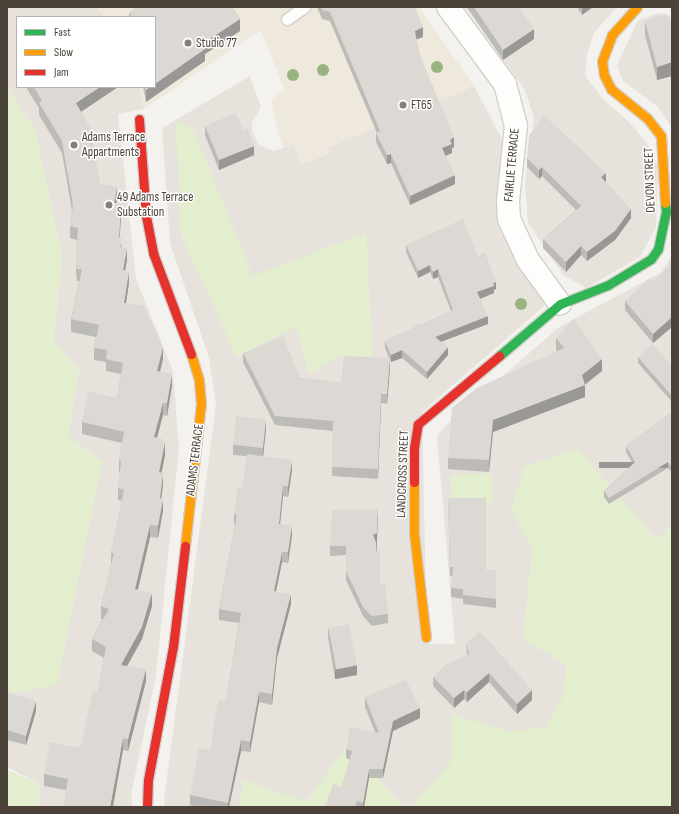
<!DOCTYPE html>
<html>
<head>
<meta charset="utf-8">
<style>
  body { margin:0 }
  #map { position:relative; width:679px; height:814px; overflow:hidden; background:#f4f2ee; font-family:"Sofia Sans Condensed",sans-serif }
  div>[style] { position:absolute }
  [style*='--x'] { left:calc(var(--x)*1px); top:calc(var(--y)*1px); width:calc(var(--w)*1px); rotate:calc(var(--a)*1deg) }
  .residential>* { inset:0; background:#e7e3dc }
  .education>* { inset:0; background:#efe9dd }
  .green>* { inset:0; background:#e2eece; transform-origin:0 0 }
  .roads { filter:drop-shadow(1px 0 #d2d0cb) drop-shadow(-1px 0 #d2d0cb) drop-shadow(0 1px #d2d0cb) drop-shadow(0 -1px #d2d0cb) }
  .lane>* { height:11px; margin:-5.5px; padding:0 5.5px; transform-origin:5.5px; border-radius:5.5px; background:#fdfdfc }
  .street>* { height:22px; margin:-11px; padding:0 11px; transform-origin:11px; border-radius:11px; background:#fdfdfc }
  .fast>* { height:9px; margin:-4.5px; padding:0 4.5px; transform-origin:4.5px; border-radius:4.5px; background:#30b455 }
  .slow>* { height:9px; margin:-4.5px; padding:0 4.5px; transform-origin:4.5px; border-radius:4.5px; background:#ff9f0a }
  .jam>* { height:9px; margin:-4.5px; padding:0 4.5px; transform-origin:4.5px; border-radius:4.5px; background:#e5322d }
  .trees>* { width:12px; height:12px; margin:-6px; border-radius:50%; background:#98b481 }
  .wall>* { inset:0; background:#bdbbb7 }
  .shaded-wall>* { inset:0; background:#9a9895; transform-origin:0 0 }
  .building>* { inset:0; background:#dcd9d5; transform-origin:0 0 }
  .dots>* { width:11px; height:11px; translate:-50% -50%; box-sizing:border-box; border:2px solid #fff; border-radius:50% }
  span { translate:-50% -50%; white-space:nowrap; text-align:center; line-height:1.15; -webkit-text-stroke:3px #fff; paint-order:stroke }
  .poi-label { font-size:13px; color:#4b4339 }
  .left { translate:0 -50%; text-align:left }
  .street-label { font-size:13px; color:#4b4339 }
  .frame { position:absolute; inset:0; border:8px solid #4b4339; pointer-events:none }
  .legend { position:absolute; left:16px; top:16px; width:140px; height:72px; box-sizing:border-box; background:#fff; border:1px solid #b7b4b0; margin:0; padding:5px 7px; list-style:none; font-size:12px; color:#4b4339 }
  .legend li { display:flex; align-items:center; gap:8px; height:20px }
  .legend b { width:20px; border:1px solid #b7b4b0 }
</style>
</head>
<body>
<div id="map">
  <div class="residential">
    <div style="clip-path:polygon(7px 7px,97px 7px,104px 17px,17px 17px,17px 87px,140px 87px,144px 109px,118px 114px,136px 279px,173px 371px,179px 447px,156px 676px,131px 795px,132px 807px,38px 807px,39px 784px,7px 767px,7px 694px,68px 435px,79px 369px,53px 341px,62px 256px,35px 130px,7px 88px)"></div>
    <div style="clip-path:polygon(465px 7px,617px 7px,594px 33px,587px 54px,585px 76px,604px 100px,630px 123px,647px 143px,658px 166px,656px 227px,640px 257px,586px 288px,563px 275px,528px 223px,525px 183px,534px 118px,525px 90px)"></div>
    <div style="clip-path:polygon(659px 13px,672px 16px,672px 128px,658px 107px,623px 81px,617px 65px,638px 20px)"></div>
    <div style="clip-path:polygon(250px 76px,261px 107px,252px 122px,252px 131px,259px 145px,274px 151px,294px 144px,302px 164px,330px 153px,328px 147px,474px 86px,505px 145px,501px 201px,546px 298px,543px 307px,422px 412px,427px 644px,455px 644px,437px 437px,443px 428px,559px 327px,660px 273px,672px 256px,672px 807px,165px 807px,164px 800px,216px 405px,209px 358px,170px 243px,162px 128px)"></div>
  </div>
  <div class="education">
    <div style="clip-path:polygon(97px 7px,419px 7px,474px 86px,328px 147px,330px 153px,302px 164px,294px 144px,284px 148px,279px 137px,271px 100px,284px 90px,261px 30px,144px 109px,140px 87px,155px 87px,155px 17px,104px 17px)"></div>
  </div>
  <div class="green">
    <div style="clip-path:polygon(7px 88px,35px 129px,62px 256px,53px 341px,79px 369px,68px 435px,102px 462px,57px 685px,7px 694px)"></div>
    <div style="clip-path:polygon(176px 120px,193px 129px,253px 276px,366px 233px,373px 360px,342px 355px,309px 374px,296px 327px,237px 357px,181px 235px)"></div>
    <div style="clip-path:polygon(577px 448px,657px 540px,672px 524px,672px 807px,411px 807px,451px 762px,452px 714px,510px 732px,546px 727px,564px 695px,566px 664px,523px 640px,532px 549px,511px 511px,524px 467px)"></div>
    <div style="left:491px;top:473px;width:30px;height:41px;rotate:86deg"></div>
    <div style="clip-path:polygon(347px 745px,404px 807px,239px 807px,244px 780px,306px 801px)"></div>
    <div style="clip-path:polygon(7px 770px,39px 784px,38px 807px,7px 807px)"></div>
  </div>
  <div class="roads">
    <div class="lane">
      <div style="--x:287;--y:19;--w:21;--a:-35"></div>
    </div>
    <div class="street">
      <div style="--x:448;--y:7;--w:96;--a:53.5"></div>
      <div style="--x:505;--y:84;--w:43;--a:75.3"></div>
      <div style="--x:516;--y:126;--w:75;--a:96.1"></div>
      <div style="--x:508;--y:201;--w:18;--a:87"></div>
      <div style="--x:509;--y:219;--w:45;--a:65.1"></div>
      <div style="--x:528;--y:260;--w:54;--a:54"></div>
    </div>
    <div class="fast">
      <div style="--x:499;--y:356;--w:80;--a:-40.4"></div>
      <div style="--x:560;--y:304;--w:52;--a:-21.6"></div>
      <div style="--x:608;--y:285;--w:50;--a:-31.2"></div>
      <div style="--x:651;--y:259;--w:12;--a:-55"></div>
      <div style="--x:658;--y:249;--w:38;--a:-78"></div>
      <div style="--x:666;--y:212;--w:9;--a:-96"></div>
    </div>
    <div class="slow">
      <div style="--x:637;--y:7;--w:38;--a:132"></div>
      <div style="--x:612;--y:35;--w:28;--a:111"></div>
      <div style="--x:602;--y:61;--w:14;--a:82"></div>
      <div style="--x:604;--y:75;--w:16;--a:63"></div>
      <div style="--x:611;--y:89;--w:46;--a:38.9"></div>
      <div style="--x:647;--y:118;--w:23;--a:52"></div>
      <div style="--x:661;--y:136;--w:67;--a:86.6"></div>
      <div style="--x:414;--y:482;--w:52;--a:90"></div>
      <div style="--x:414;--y:534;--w:104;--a:83.4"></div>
      <div style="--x:185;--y:546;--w:143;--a:-83.6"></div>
      <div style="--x:201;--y:404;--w:24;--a:-95"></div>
      <div style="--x:199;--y:380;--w:27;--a:-107"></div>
    </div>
    <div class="jam">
      <div style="--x:139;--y:119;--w:97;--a:85.9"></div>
      <div style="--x:146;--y:216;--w:38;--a:79"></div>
      <div style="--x:153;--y:253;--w:108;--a:69.4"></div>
      <div style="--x:414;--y:482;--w:34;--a:-90"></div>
      <div style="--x:414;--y:448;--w:24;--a:-81"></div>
      <div style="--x:418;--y:424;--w:106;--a:-40"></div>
      <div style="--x:147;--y:807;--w:27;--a:-88"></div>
      <div style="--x:148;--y:780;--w:135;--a:-79.4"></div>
      <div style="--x:173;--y:647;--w:102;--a:-83.2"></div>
    </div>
  </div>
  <div class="trees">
    <div style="left:437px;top:67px"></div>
    <div style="left:323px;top:70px"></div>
    <div style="left:293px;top:75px"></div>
    <div style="left:521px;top:304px"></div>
  </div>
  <div class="wall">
    <div style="clip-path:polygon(138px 7px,232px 7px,240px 19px,240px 31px,205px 54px,205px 61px,146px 102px,143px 87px,155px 87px,155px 17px,129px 17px,129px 13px)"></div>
    <div style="clip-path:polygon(317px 7px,415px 7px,423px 37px,416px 39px,419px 53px,454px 147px,452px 148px,452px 153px,446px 156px,455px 184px,410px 205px,391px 163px,387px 164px,376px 142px,376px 133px,377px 133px,330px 21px,322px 19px)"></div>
    <div style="clip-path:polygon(467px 7px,519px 7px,534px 39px,503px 60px)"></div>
    <div style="clip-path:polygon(577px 7px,593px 7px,582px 15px)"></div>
    <div style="clip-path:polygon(645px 21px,672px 25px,672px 76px,657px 80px,645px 35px)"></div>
    <div style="clip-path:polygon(27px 87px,118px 87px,81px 112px,100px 184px,117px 199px,116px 203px,121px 216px,119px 238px,122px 247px,127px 260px,125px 270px,129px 283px,126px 304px,163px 359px,160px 371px,172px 386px,167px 416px,163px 415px,157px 438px,163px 442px,165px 455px,162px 472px,163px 485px,161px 498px,163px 511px,158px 538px,150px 537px,138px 590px,152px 606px,142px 639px,127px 666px,146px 681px,128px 751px,123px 750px,66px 790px,44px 786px,44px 774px,80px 748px,98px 691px,104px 658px,92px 651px,92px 639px,103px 619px,101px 619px,101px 606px,111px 565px,111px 553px,122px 501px,118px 500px,118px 488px,120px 472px,119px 472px,119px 460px,122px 443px,82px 434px,82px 422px,117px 398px,121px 374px,106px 371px,106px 362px,94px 360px,94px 348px,96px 337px,71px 332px,71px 319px,79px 281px,77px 281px,76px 272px,77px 240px,70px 238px,70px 226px,72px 211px,62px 153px,39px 115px,39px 108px,27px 89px)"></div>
    <div style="clip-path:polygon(205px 126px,254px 155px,219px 170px,205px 135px)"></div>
    <div style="clip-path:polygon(527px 158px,606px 182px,631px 218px,615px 240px,587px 261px,581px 255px,566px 272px,543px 248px,543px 239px,576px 210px,542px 176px,539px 179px,527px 167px)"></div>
    <div style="clip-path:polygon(406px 245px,478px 256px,496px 289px,494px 290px,494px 293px,480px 299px,488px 324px,441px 342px,448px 355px,427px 379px,402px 358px,391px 362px,390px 360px,390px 368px,387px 404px,381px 403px,378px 479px,332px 476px,333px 431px,275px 425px,243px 362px,243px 353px,300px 378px,341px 383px,389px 358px,385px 348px,385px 341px,451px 311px,438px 277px,433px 279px,430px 272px,418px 278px,406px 252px)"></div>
    <div style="clip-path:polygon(672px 264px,672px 327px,653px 343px,625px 310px,625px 301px,653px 282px)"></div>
    <div style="clip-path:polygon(556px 338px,602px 371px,585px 384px,585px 397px,493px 432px,489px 472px,448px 469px,448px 458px,557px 351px,556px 349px)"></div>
    <div style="clip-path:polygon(638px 357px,672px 366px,672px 402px,638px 363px)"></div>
    <div style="clip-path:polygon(672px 412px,672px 472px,668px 468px,609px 504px,604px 497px,604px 491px,633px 464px,626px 452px,626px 446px)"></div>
    <div style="clip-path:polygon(266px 428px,263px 456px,292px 470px,288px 497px,283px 496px,280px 524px,292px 535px,288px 563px,282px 562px,276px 591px,291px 604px,277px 658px,272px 705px,259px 702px,250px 752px,241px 751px,229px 807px,197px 807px,190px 805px,190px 795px,210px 750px,226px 702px,239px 623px,219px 620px,219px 609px,235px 525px,234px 525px,234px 514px,243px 487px,247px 456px,233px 455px,233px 445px)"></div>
    <div style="clip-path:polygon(448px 498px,486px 570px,496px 570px,496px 608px,463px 604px,463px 599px,451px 597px,451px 588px,453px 576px,450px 576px)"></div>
    <div style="clip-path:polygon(378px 519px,376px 552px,380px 584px,388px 614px,388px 623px,372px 626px,363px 616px,346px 580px,346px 555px,330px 556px,330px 546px)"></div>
    <div style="clip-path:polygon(328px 628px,357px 675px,335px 679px,328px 637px)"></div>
    <div style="clip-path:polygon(466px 644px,532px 700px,517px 714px,489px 682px,467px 702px,464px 699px,454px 708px,433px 686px,433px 677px,467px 655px)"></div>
    <div style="clip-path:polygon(7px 692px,36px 711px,26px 745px,7px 740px)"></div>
    <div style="clip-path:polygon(365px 697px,420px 718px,393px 731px,383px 778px,369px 778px,364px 807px,325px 807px,342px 787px,350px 760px,346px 758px,346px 749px,375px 732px,365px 707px)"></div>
  </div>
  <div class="shaded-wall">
    <div style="clip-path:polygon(582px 7px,593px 7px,582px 15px)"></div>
    <div style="clip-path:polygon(240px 19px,240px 31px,205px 54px,205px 61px,146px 102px,146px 90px,150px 87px,155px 87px,155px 84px,202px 44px)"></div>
    <div style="clip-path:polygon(423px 27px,423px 37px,415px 40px,415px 31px)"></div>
    <div style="clip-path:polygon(534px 29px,534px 39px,503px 60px,503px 50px)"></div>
    <div style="clip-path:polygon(672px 62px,672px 76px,657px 80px,657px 67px)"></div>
    <div style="clip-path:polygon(100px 87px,118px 87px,76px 115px,76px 103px)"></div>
    <div style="clip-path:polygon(454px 137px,454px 147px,452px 148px,452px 153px,442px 157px,442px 148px,450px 140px)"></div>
    <div style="clip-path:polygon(254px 146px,254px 155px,219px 170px,219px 160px)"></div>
    <div style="clip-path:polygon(391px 154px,391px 163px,387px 164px,387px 155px)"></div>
    <div style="clip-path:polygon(542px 167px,542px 176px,539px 179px,539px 170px)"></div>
    <div style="clip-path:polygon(606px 173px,606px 182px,601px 187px,601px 177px)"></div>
    <div style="clip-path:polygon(455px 175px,455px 184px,410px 205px,410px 196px)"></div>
    <div style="clip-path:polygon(117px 187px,117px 199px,114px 215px,114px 203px)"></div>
    <div style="clip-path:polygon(121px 204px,121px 216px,119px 250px,119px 237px)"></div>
    <div style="clip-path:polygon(631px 209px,631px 218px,615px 240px,587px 261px,587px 252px)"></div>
    <div style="clip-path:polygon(581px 246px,581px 255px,566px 272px,566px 262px)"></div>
    <div style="clip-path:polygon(127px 248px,127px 260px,123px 282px,123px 270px)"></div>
    <div style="clip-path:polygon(430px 265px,430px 272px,418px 278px,418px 271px)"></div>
    <div style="clip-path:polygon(438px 269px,438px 277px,433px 279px,433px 272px)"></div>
    <div style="clip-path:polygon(129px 271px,129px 283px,124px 316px,124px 303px)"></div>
    <div style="clip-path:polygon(496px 282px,496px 289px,494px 290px,494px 293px,477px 300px,477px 292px,493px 283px)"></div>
    <div style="clip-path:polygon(488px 316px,488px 324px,435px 344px,435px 337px)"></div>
    <div style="clip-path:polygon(672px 317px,672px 327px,653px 343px,653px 334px)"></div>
    <div style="clip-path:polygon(163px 347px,163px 359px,157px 383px,157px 371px)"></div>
    <div style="clip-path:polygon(448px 347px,448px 355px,427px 379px,427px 372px)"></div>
    <div style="clip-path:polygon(402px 350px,402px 358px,391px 362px,391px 355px)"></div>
    <div style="clip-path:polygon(390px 358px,390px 368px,387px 404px,387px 394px)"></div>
    <div style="clip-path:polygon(602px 359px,602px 371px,582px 387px,582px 375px)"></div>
    <div style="clip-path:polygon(172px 374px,172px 386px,167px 416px,167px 403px)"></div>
    <div style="clip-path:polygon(585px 385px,585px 397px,493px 432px,489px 472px,489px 460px,493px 420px)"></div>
    <div style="clip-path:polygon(381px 394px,381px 403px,378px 479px,378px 469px)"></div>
    <div style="clip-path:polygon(163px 403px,163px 415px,154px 449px,154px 437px)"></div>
    <div style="clip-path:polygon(266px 419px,266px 428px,263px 458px,263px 449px)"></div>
    <div style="clip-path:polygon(165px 442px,165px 455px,159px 484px,159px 472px)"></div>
    <div style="clip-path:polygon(292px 460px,292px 470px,288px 497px,288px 486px)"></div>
    <div style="left:668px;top:462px;width:6px;height:69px;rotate:90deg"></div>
    <div style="clip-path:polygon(163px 473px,163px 485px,160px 510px,160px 498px)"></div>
    <div style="clip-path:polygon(283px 486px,283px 496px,279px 534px,279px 524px)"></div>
    <div style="clip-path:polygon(163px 499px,163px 511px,158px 538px,158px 526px)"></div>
    <div style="clip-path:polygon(378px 509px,378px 519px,376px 561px,373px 535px)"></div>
    <div style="clip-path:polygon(150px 525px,150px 537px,135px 602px,135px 589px)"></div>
    <div style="clip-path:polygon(292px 525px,292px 535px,288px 563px,288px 552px)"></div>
    <div style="clip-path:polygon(282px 552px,282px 562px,274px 601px,274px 591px)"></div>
    <div style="clip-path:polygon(152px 593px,152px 606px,142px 639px,121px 677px,121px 665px)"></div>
    <div style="clip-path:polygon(291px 594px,291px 604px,277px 658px,272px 705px,272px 694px,277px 648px)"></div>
    <div style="clip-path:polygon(357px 665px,357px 675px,335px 679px,335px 670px)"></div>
    <div style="clip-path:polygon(146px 669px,146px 681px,128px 751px,128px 739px)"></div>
    <div style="clip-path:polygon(489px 673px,489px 682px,467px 702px,467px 692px)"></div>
    <div style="clip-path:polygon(464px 690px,464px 699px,454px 708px,454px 698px)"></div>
    <div style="clip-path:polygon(532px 690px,532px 700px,517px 714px,517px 704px)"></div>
    <div style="clip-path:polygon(259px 692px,259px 702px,250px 752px,250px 742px)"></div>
    <div style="clip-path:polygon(36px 701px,36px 711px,26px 745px,26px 736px)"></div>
    <div style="clip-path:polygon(420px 708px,420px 718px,393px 731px,383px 778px,383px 769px,393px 721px)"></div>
    <div style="clip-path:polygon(123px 738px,123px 750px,113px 807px,110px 807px)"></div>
    <div style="clip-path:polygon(241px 740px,241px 751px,229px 807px,228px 807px,228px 803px)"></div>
    <div style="clip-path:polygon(369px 769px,369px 778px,364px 807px,363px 807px,363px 803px)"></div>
  </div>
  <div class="building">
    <div style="clip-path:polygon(138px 7px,232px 7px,240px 19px,202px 44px,205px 49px,155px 84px,155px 17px,132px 17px,129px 13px)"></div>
    <div style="clip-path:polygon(321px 7px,415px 7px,423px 27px,415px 31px,419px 53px,454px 137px,450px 140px,452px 144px,442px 148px,455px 175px,410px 196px,391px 154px,387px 155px,376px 133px,380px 131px,330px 12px,322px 10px)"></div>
    <div style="clip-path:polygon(474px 7px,519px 7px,534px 29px,503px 50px)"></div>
    <div style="clip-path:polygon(666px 14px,672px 25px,672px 62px,657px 67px,645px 21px)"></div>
    <div style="clip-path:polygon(34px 87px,100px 87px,76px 103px,91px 129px,100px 184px,117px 187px,114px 203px,121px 204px,119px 237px,122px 238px,120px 247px,127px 248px,123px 270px,129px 271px,124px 303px,144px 306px,163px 347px,157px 371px,172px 374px,167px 403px,163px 403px,154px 437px,163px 439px,162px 442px,165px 442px,159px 472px,163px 473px,160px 498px,163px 499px,158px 526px,150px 525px,135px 589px,152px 593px,142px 627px,121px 665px,146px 669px,128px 739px,123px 738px,110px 807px,63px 807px,68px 779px,44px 774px,50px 742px,80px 748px,93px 690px,98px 691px,106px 647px,92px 639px,109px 609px,101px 606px,114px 553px,111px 553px,124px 490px,118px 488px,121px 461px,119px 460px,124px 432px,82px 422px,88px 391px,117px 398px,123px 363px,106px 359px,107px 350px,94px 348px,99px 325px,71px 319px,82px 269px,77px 269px,76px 260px,78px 228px,70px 226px,73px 205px,62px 141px,39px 103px,42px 101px)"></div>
    <div style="clip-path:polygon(145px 87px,150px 87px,146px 90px)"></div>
    <div style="clip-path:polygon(236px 113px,243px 130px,248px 128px,254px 146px,219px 160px,205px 126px)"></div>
    <div style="clip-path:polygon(544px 115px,606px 173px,601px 177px,631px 209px,615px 231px,587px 252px,581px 246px,566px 262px,543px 239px,581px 206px,542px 167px,539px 170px,527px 158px,529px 136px)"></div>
    <div style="clip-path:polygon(463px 219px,478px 256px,485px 252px,496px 282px,493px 283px,494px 286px,477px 292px,488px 316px,435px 337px,448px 347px,427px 372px,402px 350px,391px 355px,385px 341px,413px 328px,418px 323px,420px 325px,453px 310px,438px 269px,433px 272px,430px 265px,418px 271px,406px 245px)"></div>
    <div style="clip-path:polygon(672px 264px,672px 317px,653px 334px,625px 301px,650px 278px,653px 282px)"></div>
    <div style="clip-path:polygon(574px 319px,602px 359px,582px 375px,585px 385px,493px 420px,489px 460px,448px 458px,452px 408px,477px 388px,564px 348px,556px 338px)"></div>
    <div style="clip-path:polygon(283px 336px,300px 378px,341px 383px,344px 356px,390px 358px,387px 394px,381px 394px,378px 469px,332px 467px,333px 421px,275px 416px,243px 353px)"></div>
    <div style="clip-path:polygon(652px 344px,672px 366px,672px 396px,638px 357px)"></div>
    <div style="clip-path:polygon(672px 412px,672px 467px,668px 462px,609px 498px,604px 491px,635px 462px,626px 446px)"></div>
    <div style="left:236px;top:416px;width:30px;height:29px;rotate:6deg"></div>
    <div style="clip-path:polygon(247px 454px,292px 460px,288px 486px,283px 486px,279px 524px,292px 525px,288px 552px,282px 552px,274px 591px,291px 594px,277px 648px,272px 694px,259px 692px,250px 742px,241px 740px,228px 803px,190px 795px,199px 748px,210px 750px,218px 700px,226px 702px,241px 613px,219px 609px,237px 515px,234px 514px,237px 487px,243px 487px)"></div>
    <div style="clip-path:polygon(448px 498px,486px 498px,486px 570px,496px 570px,496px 599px,463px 595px,463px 589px,451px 588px,453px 567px,450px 567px)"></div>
    <div style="clip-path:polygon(378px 509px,377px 533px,373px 535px,376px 542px,376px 552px,380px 551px,380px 584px,385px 584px,388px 614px,372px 616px,363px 607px,346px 571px,346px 546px,330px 546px,332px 510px)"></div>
    <div style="left:349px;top:624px;width:42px;height:21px;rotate:79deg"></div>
    <div style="clip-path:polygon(480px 631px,532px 690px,517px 704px,489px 673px,467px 692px,464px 690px,454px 698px,433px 677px,446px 664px,469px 654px,466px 644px)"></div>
    <div style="clip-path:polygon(406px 680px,420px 708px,393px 721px,383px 769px,369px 769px,363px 803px,357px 801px,355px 807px,325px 807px,333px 784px,342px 787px,352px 751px,346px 749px,350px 727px,379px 733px,365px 697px)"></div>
    <div style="clip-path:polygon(7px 692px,36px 701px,26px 736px,7px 730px)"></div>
  </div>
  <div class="dots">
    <div style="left:188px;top:43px;background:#868078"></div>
    <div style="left:403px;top:105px;background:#868078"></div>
    <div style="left:74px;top:145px;background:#868078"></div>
    <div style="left:109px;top:205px;background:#868078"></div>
  </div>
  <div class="poi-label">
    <span class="left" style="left:196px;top:43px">Studio 77</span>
    <span class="left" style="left:411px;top:105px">FT65</span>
    <span class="left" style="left:82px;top:145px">Adams Terrace<br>Appartments</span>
    <span class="left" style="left:117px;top:205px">49 Adams Terrace<br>Substation</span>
  </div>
  <div class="street-label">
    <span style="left:512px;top:165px;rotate:-85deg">FAIRLIE TERRACE</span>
    <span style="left:650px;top:180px;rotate:-92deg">DEVON STREET</span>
    <span style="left:195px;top:460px;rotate:-83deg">ADAMS TERRACE</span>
    <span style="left:403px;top:474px;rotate:-88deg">LANDCROSS STREET</span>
  </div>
  <div class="frame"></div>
  <ul class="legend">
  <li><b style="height:5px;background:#30b455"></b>Fast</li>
  <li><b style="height:5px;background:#ff9f0a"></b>Slow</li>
  <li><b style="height:5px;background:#e5322d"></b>Jam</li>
  </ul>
</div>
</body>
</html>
